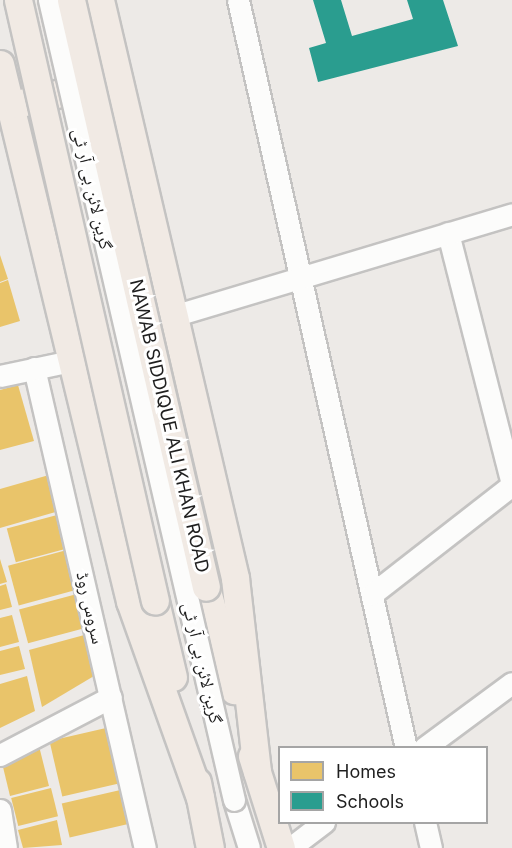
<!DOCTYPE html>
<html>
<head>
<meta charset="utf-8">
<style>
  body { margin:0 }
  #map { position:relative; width:512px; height:848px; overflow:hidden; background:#edeae7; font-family:Inter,"Noto Naskh Arabic",sans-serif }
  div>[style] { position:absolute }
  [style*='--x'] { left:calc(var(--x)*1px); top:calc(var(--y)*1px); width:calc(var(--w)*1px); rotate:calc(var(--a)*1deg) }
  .homes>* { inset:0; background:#e9c46a; transform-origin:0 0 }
  .schools>* { inset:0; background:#2a9d8f }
  .roads { filter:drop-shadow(2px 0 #c4c3c2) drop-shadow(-2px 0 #c4c3c2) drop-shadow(0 2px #c4c3c2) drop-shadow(0 -2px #c4c3c2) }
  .minor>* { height:21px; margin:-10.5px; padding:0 10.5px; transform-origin:10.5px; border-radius:10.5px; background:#fcfcfb }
  .major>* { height:27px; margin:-13.5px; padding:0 13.5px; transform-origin:13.5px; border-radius:13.5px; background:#f1eae4 }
  .bridges { filter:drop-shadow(2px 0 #c4c3c2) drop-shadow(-2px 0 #c4c3c2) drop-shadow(0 2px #c4c3c2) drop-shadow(0 -2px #c4c3c2) }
  .minor-bridge>* { height:21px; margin:-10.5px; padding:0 10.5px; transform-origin:10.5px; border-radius:10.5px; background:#fcfcfb }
  .major-bridge>* { height:27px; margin:-13.5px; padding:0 13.5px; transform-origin:13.5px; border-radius:13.5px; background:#f1eae4 }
  span { translate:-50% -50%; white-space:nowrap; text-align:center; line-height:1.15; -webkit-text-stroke:6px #fff; paint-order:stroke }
  .street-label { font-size:18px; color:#1f1f1f }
  .legend { position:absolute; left:278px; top:746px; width:210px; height:78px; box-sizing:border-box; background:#fff; border:2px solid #a5a5a5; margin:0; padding:8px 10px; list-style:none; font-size:18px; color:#1f1f1f }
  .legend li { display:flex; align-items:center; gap:12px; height:30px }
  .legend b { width:30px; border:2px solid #a5a5a5 }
</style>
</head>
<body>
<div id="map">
  <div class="homes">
    <div style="clip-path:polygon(0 255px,8px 279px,0 282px)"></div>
    <div style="clip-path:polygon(8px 280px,20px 321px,0 327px,0 283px)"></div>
    <div style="clip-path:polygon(18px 385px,34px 441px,0 450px,0 390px)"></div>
    <div style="clip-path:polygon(49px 475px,59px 511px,0 528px,0 489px)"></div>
    <div style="left:57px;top:515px;width:35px;height:52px;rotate:75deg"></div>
    <div style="left:67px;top:550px;width:41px;height:61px;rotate:75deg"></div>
    <div style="clip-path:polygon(0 559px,7px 582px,0 584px)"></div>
    <div style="clip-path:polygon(6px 584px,12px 607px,0 610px,0 586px)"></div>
    <div style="left:77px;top:594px;width:35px;height:60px;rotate:75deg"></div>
    <div style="clip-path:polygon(12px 615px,19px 642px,0 647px,0 618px)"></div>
    <div style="clip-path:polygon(88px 634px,99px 673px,42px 707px,29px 650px)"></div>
    <div style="clip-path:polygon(19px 646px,25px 669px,0 675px,0 651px)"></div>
    <div style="clip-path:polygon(27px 676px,35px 711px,0 728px,0 684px)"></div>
    <div style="left:106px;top:728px;width:57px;height:58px;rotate:77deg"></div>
    <div style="clip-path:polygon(39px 746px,49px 786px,10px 796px,3px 767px)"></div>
    <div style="left:51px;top:788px;width:29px;height:41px;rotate:76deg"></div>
    <div style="left:129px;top:788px;width:35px;height:69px;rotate:77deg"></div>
    <div style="clip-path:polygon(57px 820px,62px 845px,23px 848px,18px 830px)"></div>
  </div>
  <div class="schools">
    <div style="clip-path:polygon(313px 0,341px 0,352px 36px,413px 19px,407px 0,443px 0,458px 46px,318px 82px,309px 48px,326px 43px)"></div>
  </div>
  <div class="roads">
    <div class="minor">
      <div style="--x:238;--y:0;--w:767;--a:77.34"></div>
      <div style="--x:448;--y:233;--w:260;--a:75.7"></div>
      <div style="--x:173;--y:316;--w:354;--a:-16.7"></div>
      <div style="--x:34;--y:368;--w:493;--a:77"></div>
      <div style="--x:0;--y:376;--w:73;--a:-11.9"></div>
      <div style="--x:372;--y:594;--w:177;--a:-37.9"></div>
      <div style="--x:424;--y:748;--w:109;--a:-36.5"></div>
      <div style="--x:0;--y:755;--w:125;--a:-27.6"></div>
      <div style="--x:234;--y:800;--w:50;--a:72.6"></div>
      <div style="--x:0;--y:810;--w:38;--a:81"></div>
      <div style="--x:425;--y:822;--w:27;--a:77"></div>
      <div style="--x:290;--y:848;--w:43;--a:-37.4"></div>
    </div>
    <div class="major">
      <div style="--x:100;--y:0;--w:594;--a:76.85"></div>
      <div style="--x:235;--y:578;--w:195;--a:83.5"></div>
      <div style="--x:0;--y:64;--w:553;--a:76.39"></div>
      <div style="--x:130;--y:601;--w:209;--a:70.4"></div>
      <div style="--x:17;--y:104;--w:81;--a:-14.2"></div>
      <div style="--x:206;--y:587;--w:107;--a:74.8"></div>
      <div style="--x:155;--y:601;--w:78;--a:76.7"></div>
      <div style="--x:252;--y:756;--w:96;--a:72.5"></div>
      <div style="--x:197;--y:782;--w:67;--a:78.9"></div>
    </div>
  </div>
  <div class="bridges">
    <div class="minor-bridge">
      <div style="--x:49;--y:0;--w:821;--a:76.98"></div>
    </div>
    <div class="major-bridge">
      <div style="--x:18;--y:0;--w:616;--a:77.16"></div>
      <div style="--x:71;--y:0;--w:602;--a:77.05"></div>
    </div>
  </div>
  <div class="street-label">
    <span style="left:92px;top:189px;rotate:77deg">گرین لائن بی آر ٹی</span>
    <span style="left:169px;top:426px;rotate:77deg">NAWAB SIDDIQUE ALI KHAN ROAD</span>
    <span style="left:90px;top:608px;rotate:77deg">سروس روڈ</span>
    <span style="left:202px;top:663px;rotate:77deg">گرین لائن بی آر ٹی</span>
  </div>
  <ul class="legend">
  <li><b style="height:16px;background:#e9c46a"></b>Homes</li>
  <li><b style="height:16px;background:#2a9d8f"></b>Schools</li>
  </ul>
</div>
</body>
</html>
